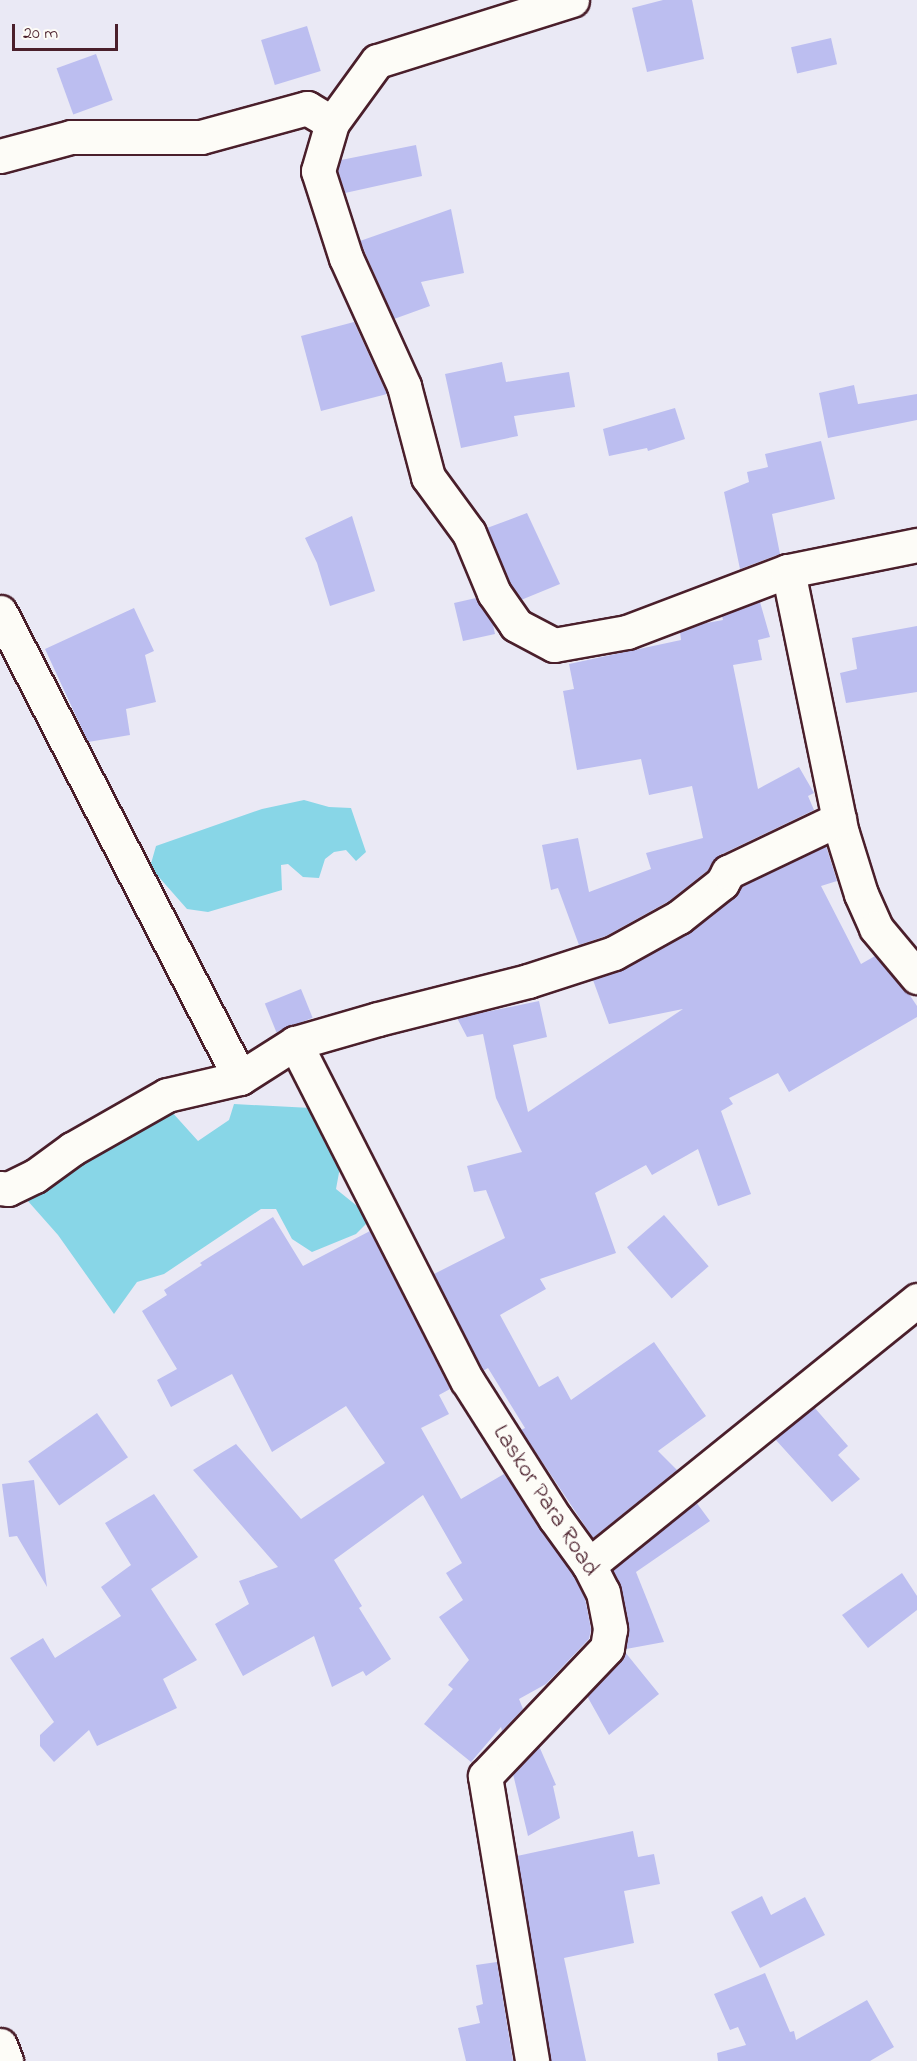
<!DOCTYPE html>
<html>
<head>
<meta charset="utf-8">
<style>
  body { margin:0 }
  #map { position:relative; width:917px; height:2061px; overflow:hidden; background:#eae9f5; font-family:"Indie Flower",sans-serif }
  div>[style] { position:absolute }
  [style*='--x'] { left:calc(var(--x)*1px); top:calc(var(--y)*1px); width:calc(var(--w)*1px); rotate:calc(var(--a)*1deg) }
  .water>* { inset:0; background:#88d6e7 }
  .building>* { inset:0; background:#bcbef0; transform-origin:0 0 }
  .roads { filter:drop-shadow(2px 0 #4a1f2b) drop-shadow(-2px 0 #4a1f2b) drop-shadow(0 2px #4a1f2b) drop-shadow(0 -2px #4a1f2b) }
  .minor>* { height:33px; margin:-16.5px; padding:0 16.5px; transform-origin:16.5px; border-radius:16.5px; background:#fdfcf7 }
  span { translate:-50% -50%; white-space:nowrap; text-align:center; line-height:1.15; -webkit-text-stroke:6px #fdfcf7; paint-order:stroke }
  .street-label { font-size:24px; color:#4a1f2b }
  .scale { position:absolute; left:12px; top:24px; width:106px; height:27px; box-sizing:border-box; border:3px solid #4a1f2b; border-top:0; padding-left:8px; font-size:18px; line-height:21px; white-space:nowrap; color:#4a1f2b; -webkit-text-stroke:4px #fdfcf7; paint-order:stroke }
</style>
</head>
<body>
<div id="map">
  <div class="water">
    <div style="clip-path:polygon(304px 800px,329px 807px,351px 808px,366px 852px,356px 861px,346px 850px,334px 852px,325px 859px,319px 878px,303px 877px,288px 864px,281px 865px,282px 890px,208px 912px,187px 909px,150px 867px,156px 846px,262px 809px)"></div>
    <div style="clip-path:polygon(234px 1104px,311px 1108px,343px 1151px,336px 1189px,372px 1218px,356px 1234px,312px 1252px,292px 1239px,276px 1209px,261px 1209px,164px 1274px,137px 1282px,114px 1314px,58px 1235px,27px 1200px,41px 1185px,171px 1111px,198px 1141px,229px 1120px)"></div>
  </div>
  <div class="building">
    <div style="clip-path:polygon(663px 0,692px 0,704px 59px,647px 72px,632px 8px)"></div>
    <div style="left:307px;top:26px;width:47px;height:48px;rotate:73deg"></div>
    <div style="left:831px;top:38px;width:27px;height:41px;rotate:77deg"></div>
    <div style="left:96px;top:54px;width:49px;height:42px;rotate:70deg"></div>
    <div style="clip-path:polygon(416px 145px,422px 176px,345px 193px,338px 171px,341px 160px)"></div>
    <div style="clip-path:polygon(451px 209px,464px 273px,421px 282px,430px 306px,394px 319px,360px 241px)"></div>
    <div style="clip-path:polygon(354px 322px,387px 394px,321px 411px,301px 336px)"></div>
    <div style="clip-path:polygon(502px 362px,506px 382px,569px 372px,575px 407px,514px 416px,518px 436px,461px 448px,445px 374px)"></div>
    <div style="clip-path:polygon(854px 385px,858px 404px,917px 394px,917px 420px,828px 438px,819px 393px)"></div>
    <div style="clip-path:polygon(675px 408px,685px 439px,648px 451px,647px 448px,609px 456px,603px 429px)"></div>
    <div style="clip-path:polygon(821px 441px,835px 499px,772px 514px,780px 554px,740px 569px,724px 492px,749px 482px,747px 472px,768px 467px,765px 454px)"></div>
    <div style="clip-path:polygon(527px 513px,560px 584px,521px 600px,511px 584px,487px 528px)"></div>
    <div style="clip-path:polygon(352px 516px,375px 591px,330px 606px,317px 563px,305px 538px)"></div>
    <div style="clip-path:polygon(476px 598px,493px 625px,495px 634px,463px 641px,454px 603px)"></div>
    <div style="clip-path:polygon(760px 602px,770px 637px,758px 640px,762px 660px,733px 665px,758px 789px,799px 767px,814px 793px,808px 796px,814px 810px,720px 855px,707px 871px,669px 901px,606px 936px,579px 945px,558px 888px,551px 890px,542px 845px,578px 838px,589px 892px,651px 869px,646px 853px,703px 838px,692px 786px,649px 795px,641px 759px,577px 770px,563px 691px,574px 689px,569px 664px,681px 640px,680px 632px,701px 624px,723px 620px,722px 616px)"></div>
    <div style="clip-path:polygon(134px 608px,154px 651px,145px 655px,156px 702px,126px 709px,130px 735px,88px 742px,45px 649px)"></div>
    <div style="clip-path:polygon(917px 626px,917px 692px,846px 703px,840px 673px,857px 669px,852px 638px)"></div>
    <div style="clip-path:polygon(826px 846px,837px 881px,821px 886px,861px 964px,875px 956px,909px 994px,917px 1006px,917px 1017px,789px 1092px,778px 1073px,729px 1098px,733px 1104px,721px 1111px,751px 1194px,718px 1206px,698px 1149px,652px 1175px,646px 1165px,595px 1193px,616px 1253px,540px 1279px,546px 1289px,500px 1315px,539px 1387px,558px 1376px,571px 1400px,654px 1342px,706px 1416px,658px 1451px,677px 1470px,593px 1538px,521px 1430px,525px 1428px,488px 1368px,483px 1371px,434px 1274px,505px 1238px,486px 1190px,474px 1192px,467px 1166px,522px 1152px,496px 1098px,483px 1034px,467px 1037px,457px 1018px,539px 1001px,547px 1037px,513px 1045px,528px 1112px,683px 1009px,609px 1024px,593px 980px,623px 969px,688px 933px,734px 898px,742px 886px)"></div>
    <div style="left:301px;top:989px;width:31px;height:39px;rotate:68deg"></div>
    <div style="left:664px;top:1215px;width:68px;height:49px;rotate:49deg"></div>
    <div style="clip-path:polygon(273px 1217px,303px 1266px,370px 1231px,450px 1389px,439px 1395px,449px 1414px,421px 1428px,461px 1499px,504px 1474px,573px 1575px,585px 1598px,591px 1629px,589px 1639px,546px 1684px,519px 1699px,523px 1709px,502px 1731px,501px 1727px,471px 1762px,424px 1724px,453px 1689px,448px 1685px,469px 1660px,439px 1617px,463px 1600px,446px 1573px,462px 1563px,423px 1495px,334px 1560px,362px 1606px,359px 1608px,391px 1659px,366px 1676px,363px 1671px,332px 1687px,314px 1636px,243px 1676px,215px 1624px,249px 1604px,239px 1581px,278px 1567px,193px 1470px,236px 1444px,301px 1519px,385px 1463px,346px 1406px,272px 1452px,232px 1374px,171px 1407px,157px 1380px,177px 1369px,142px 1311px,167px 1295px,164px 1290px,202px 1265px,200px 1263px)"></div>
    <div style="clip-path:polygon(814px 1407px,848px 1446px,838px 1455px,860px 1479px,832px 1502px,775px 1439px)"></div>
    <div style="left:97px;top:1413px;width:54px;height:84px;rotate:55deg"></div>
    <div style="clip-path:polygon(34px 1480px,47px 1587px,17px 1536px,9px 1537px,2px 1484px)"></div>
    <div style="clip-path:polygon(154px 1494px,198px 1557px,151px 1589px,197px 1660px,163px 1679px,177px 1708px,97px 1746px,89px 1730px,54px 1762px,40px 1746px,40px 1735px,54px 1722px,10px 1658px,43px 1638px,55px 1658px,121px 1616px,101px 1587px,131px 1565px,105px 1523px)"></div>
    <div style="clip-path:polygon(696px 1502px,710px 1521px,636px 1572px,664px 1642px,626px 1649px,628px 1626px,621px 1588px,613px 1570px)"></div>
    <div style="clip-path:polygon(902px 1573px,917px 1596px,917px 1610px,868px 1648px,842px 1615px)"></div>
    <div style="clip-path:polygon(625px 1652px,659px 1694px,609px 1735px,587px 1696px,621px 1661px)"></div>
    <div style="clip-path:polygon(539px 1746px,556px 1785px,553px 1786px,560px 1818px,528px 1836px,513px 1774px)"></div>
    <div style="clip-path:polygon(633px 1831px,638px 1857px,654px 1854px,660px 1884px,624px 1891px,634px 1943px,564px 1958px,586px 2061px,550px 2061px,517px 1856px)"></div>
    <div style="clip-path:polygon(762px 1896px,771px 1915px,805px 1897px,825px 1935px,760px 1968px,731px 1912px)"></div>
    <div style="clip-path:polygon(497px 1962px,513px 2061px,466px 2061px,458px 2028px,480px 2023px,476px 2006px,483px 2004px,476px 1965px)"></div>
    <div style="clip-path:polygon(765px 1973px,790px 2032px,794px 2031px,796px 2040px,867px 2000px,894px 2047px,870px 2061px,718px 2061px,717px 2053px,746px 2045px,738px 2027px,730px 2030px,714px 1994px)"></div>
  </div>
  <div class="roads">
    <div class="minor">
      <div style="--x:572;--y:0;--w:204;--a:162.6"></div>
      <div style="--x:377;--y:61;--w:77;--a:126"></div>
      <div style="--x:332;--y:123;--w:50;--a:106.3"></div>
      <div style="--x:318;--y:171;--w:91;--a:72.2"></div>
      <div style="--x:346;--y:258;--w:141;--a:65.6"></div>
      <div style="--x:404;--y:386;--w:94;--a:75.2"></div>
      <div style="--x:428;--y:477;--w:69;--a:53.8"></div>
      <div style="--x:469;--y:533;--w:65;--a:67.4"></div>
      <div style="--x:494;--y:593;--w:39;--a:55"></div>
      <div style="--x:516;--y:625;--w:43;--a:27.8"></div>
      <div style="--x:554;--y:645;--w:74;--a:-10.1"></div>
      <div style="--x:627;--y:632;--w:172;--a:-20.8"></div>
      <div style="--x:0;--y:156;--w:73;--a:-15"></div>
      <div style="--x:71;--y:137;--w:130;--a:0"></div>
      <div style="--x:201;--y:137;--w:110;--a:-15.3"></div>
      <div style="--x:307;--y:108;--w:29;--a:31"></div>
      <div style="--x:917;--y:545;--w:132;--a:168.6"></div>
      <div style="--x:788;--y:571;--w:268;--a:78.4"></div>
      <div style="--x:842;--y:833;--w:64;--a:72.7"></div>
      <div style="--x:861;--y:894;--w:37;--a:66"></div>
      <div style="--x:876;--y:928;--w:64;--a:50.1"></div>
      <div style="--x:0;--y:612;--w:524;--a:62.75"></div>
      <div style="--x:295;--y:1043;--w:378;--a:63"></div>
      <div style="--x:467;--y:1380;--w:164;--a:57.5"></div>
      <div style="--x:555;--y:1518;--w:58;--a:54.1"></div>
      <div style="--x:589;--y:1565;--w:30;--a:63"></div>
      <div style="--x:603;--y:1592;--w:38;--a:79"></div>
      <div style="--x:610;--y:1629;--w:19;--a:99"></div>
      <div style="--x:607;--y:1648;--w:177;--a:133.6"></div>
      <div style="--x:485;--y:1776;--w:289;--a:80.6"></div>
      <div style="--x:0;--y:1188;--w:8;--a:7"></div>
      <div style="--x:8;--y:1189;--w:30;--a:-26"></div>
      <div style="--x:35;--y:1176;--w:46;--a:-36.1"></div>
      <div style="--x:72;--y:1149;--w:109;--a:-29.6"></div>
      <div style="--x:167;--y:1095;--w:75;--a:-13.1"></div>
      <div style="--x:240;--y:1078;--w:65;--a:-32.5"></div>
      <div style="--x:295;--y:1043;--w:86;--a:-16.1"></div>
      <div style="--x:378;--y:1019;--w:155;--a:-14.2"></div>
      <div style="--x:528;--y:981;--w:90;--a:-18"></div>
      <div style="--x:614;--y:953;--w:74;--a:-29"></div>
      <div style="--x:679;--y:917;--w:55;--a:-38.3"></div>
      <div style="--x:722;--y:883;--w:13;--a:-61"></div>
      <div style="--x:728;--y:872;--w:123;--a:-25.5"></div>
      <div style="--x:589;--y:1565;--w:422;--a:-38.9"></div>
      <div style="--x:0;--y:2045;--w:17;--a:69"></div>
    </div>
  </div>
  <div class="street-label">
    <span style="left:545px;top:1501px;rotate:57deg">Laskor Para Road</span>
  </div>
  <div class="scale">20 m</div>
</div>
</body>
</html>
